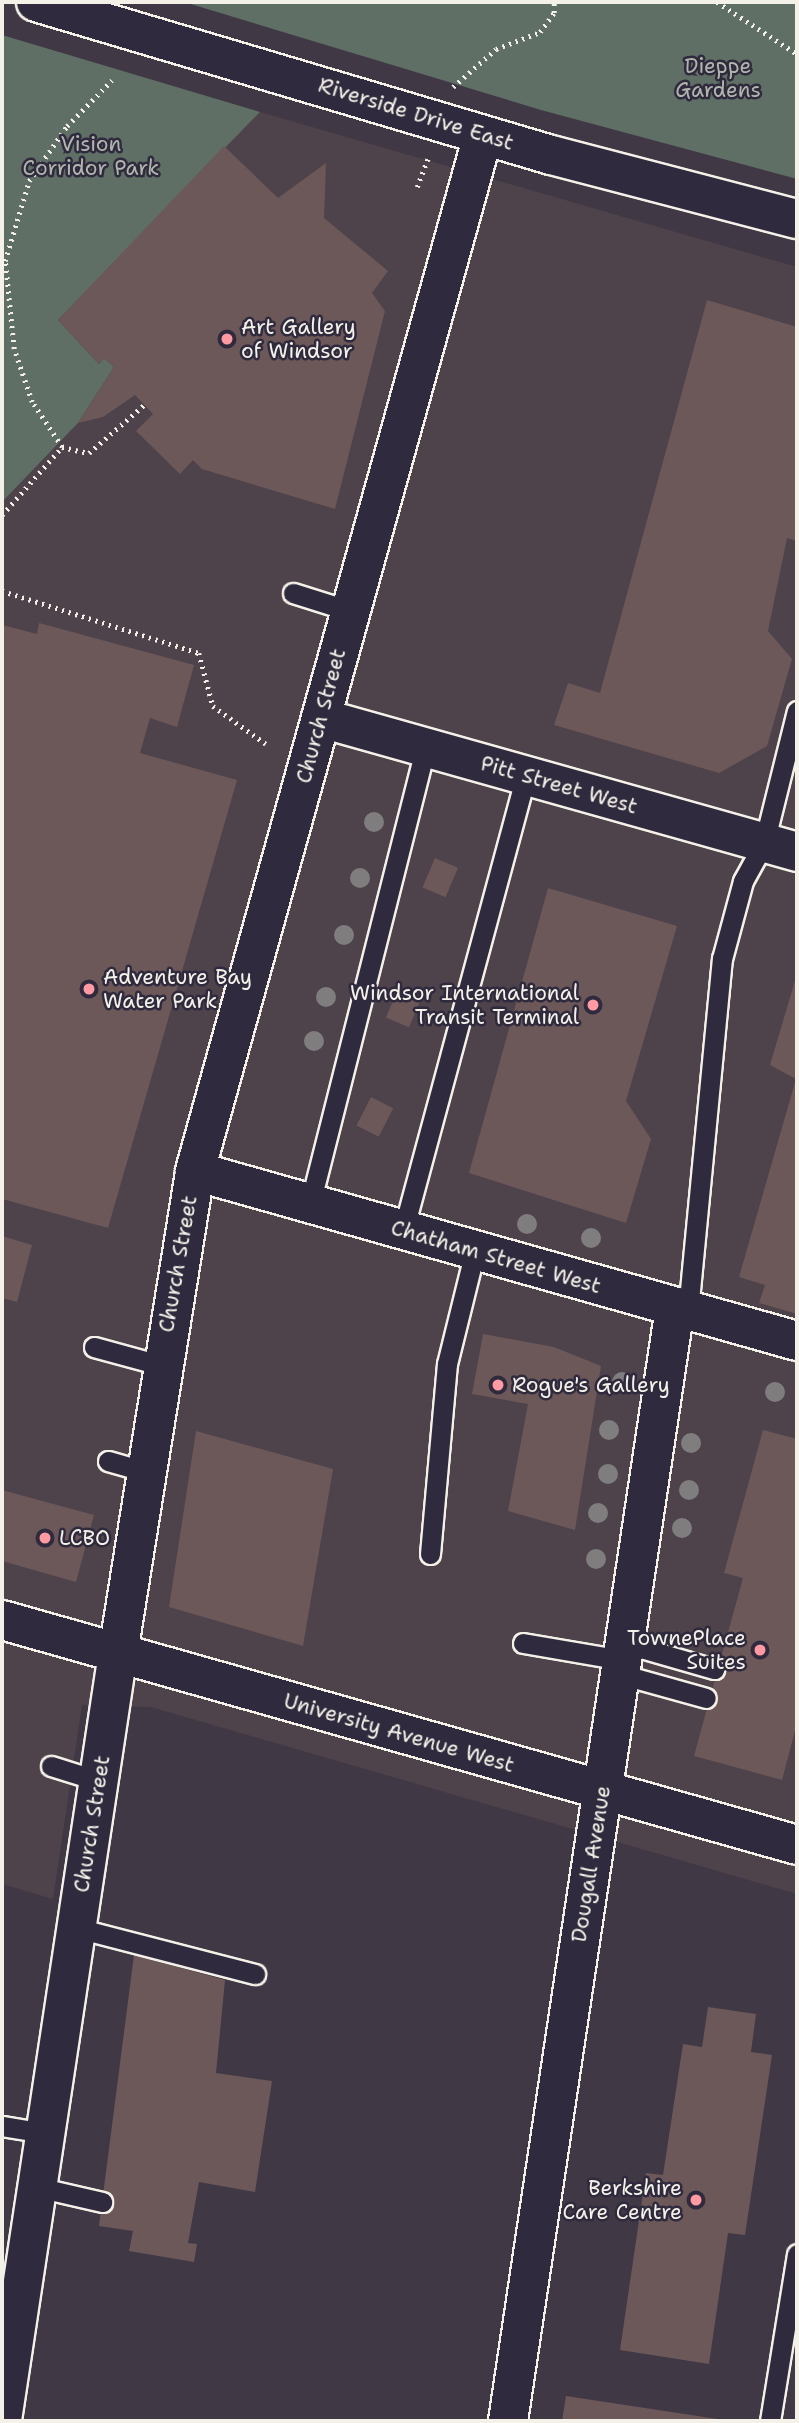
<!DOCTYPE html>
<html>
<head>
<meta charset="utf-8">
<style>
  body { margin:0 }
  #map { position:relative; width:799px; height:2423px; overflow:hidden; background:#413845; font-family:"Shantell Sans",sans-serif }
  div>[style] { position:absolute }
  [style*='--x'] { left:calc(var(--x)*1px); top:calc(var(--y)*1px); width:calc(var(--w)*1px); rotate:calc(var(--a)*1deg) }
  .built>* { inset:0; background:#4e424b }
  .green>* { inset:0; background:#5f6f65 }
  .building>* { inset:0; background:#6c5859; transform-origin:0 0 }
  .path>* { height:4.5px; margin-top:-2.25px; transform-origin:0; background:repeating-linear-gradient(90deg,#f4f1e8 0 2px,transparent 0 7px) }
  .roads { filter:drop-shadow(2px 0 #f4f1e8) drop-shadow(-2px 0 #f4f1e8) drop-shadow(0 2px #f4f1e8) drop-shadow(0 -2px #f4f1e8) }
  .service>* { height:19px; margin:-9.5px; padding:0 9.5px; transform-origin:9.5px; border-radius:9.5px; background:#2f2a3d }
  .minor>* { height:38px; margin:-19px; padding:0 19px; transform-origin:19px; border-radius:19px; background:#2f2a3d }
  .tertiary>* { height:38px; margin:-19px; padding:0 19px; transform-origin:19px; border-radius:19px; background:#2f2a3d }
  .secondary>* { height:38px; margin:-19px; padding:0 19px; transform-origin:19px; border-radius:19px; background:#2f2a3d }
  .trees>* { width:20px; height:20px; margin:-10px; border-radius:50%; background:#7f7d7e }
  .dots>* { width:19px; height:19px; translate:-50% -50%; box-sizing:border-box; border:4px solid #2f2a3d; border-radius:50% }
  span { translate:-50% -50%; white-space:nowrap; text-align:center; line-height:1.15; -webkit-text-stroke:5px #2f2a3d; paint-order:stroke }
  .park-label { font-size:21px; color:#b1b6ad }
  .street-label { font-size:21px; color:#f4f1e8 }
  .poi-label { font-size:21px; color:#f4f1e8 }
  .left { translate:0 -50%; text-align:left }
  .right { translate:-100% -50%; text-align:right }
  .frame { position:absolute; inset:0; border:4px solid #f4f1e8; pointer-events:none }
</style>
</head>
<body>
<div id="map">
  <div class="built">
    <div style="clip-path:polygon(260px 112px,797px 267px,797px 1894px,151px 1707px,82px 1705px,53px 1899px,2px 1884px,2px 502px,78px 423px,114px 367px,99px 364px,58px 320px)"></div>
  </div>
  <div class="green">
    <div style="clip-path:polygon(184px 2px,797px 2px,797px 179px,541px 110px)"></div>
    <div style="clip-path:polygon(2px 35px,260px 112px,58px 320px,99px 364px,104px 358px,114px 367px,78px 423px,2px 502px)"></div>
  </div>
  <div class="building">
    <div style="clip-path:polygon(224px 146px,278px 198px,326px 163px,324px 218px,388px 271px,372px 293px,385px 311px,335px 509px,202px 469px,193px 460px,180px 474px,136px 431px,153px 414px,135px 395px,103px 417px,78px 423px,114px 367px,104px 358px,99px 364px,58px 320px)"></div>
    <div style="clip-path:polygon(707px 300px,797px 327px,797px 541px,787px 538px,768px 631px,792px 659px,767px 746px,719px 773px,554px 725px,568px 683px,600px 693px)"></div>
    <div style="clip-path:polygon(39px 623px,194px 665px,177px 727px,150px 718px,140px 753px,237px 780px,108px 1228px,2px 1199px,2px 625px,37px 634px)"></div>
    <div style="left:435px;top:858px;width:25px;height:32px;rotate:23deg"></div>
    <div style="clip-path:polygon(548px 888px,677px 926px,626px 1101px,651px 1139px,626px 1223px,469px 1173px)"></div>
    <div style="clip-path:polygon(797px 974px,797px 1314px,759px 1303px,765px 1285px,739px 1277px,796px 1079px,770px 1065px)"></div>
    <div style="left:398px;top:989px;width:25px;height:31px;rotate:23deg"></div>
    <div style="left:371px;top:1097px;width:25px;height:32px;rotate:27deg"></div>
    <div style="clip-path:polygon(2px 1236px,32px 1245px,17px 1302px,2px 1298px)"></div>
    <div style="clip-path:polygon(483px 1334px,554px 1347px,601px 1366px,575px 1530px,508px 1511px,528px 1404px,472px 1394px)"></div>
    <div style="clip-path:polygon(763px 1430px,797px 1439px,797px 1723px,782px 1780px,694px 1756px,743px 1578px,724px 1573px)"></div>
    <div style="clip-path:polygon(196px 1431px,333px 1469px,303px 1646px,169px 1607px)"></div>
    <div style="clip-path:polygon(2px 1490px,94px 1515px,76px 1582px,2px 1561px)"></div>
    <div style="clip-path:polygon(134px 1955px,225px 1980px,216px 2073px,272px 2081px,255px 2192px,199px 2182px,188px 2243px,197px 2244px,194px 2262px,129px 2251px,133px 2231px,99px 2226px)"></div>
    <div style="clip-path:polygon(708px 2007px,756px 2014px,751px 2052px,772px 2055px,745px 2235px,728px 2233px,709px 2364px,620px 2350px,646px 2173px,663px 2175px,683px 2044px,702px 2047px)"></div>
    <div style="clip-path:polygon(566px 2396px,724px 2420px,724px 2421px,562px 2421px)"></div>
  </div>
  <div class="path">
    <div style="--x:717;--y:2;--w:95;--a:33"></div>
    <div style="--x:453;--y:87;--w:57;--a:-41.5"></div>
    <div style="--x:496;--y:49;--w:47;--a:-21.1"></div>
    <div style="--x:540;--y:32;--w:24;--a:-54"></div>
    <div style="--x:554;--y:13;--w:11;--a:-90"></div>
    <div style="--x:417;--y:187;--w:31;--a:-69"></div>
    <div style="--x:62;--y:447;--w:28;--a:13"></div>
    <div style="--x:89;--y:453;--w:73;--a:-41.1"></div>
    <div style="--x:2;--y:515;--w:91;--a:-48.6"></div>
    <div style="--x:62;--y:447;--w:54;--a:-123.7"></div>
    <div style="--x:32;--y:402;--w:56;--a:-108.8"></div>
    <div style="--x:14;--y:349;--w:88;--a:-95.8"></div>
    <div style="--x:5;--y:261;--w:84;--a:-73.3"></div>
    <div style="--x:29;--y:181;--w:67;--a:-55.4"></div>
    <div style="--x:67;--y:126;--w:64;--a:-45.6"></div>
    <div style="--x:2;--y:591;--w:207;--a:17.5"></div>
    <div style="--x:199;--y:653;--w:55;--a:75.2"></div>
    <div style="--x:213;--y:706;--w:65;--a:35.6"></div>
  </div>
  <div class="roads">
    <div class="service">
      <div style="--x:293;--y:593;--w:60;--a:17.5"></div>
      <div style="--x:310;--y:1204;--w:471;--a:-75.8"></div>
      <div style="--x:403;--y:1231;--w:471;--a:-74.9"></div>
      <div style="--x:688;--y:1311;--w:354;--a:-84.5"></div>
      <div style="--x:722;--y:959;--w:81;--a:-74.9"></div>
      <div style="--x:743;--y:881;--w:43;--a:-61.1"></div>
      <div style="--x:764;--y:843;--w:136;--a:-76"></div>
      <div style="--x:94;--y:1347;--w:68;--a:15.3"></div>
      <div style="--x:108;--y:1461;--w:37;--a:16"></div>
      <div style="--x:430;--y:1554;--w:191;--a:-84.9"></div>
      <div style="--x:447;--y:1364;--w:116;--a:-76.1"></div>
      <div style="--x:523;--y:1643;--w:100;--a:9.7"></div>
      <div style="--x:624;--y:1643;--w:94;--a:16.1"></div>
      <div style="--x:620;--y:1674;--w:89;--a:15.6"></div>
      <div style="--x:51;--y:1766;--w:50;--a:17.4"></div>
      <div style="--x:77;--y:1928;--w:184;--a:14.5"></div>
      <div style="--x:2;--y:2126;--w:44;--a:9.2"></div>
      <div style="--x:37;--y:2187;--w:67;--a:13"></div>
      <div style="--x:770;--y:2421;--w:169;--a:-80.8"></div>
    </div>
    <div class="minor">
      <div style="--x:2;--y:2420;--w:776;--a:-81.4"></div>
      <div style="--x:508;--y:2421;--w:1126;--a:-81.47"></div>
    </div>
    <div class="tertiary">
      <div style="--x:321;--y:718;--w:495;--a:15.7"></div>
      <div style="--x:195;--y:1171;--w:626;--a:15.77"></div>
      <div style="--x:118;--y:1653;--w:488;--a:-80.9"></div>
      <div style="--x:195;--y:1171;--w:1075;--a:-74.46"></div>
    </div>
    <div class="secondary">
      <div style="--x:36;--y:2;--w:537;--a:16.55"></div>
      <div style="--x:551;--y:155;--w:254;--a:14.6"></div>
      <div style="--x:2;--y:1620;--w:826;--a:15.8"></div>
    </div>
  </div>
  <div class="trees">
    <div style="left:374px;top:822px"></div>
    <div style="left:360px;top:878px"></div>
    <div style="left:344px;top:935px"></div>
    <div style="left:326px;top:997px"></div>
    <div style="left:314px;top:1041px"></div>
    <div style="left:527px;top:1224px"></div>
    <div style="left:591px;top:1238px"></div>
    <div style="left:622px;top:1382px"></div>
    <div style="left:775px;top:1392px"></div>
    <div style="left:609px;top:1430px"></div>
    <div style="left:691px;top:1443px"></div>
    <div style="left:608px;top:1474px"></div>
    <div style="left:689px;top:1490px"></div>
    <div style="left:598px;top:1513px"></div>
    <div style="left:682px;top:1528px"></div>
    <div style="left:596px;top:1559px"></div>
  </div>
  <div class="dots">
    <div style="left:227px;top:339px;background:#ff9aa2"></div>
    <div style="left:89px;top:989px;background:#ff9aa2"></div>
    <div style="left:593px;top:1005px;background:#ff9aa2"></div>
    <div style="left:498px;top:1385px;background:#ff9aa2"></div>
    <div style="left:45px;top:1538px;background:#ff9aa2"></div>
    <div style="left:760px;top:1650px;background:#ff9aa2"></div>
    <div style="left:696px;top:2200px;background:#ff9aa2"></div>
  </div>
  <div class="park-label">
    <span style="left:718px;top:78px">Dieppe<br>Gardens</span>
    <span style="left:91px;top:156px">Vision<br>Corridor Park</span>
  </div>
  <div class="street-label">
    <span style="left:416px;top:114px;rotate:17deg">Riverside Drive East</span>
    <span style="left:321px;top:716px;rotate:-75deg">Church Street</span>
    <span style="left:559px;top:785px;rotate:16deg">Pitt Street West</span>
    <span style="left:496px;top:1257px;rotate:16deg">Chatham Street West</span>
    <span style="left:178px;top:1264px;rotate:-80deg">Church Street</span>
    <span style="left:399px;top:1733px;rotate:16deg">University Avenue West</span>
    <span style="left:92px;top:1824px;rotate:-81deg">Church Street</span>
    <span style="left:591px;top:1864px;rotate:-81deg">Dougall Avenue</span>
  </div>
  <div class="poi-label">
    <span class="left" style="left:241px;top:339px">Art Gallery<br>of Windsor</span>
    <span class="left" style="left:103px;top:989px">Adventure Bay<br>Water Park</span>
    <span class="right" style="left:579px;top:1005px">Windsor International<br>Transit Terminal</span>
    <span class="left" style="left:512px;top:1385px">Rogue's Gallery</span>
    <span class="left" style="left:59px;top:1538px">LCBO</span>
    <span class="right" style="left:746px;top:1650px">TownePlace<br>Suites</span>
    <span class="right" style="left:682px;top:2200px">Berkshire<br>Care Centre</span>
  </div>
  <div class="frame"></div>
</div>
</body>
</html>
